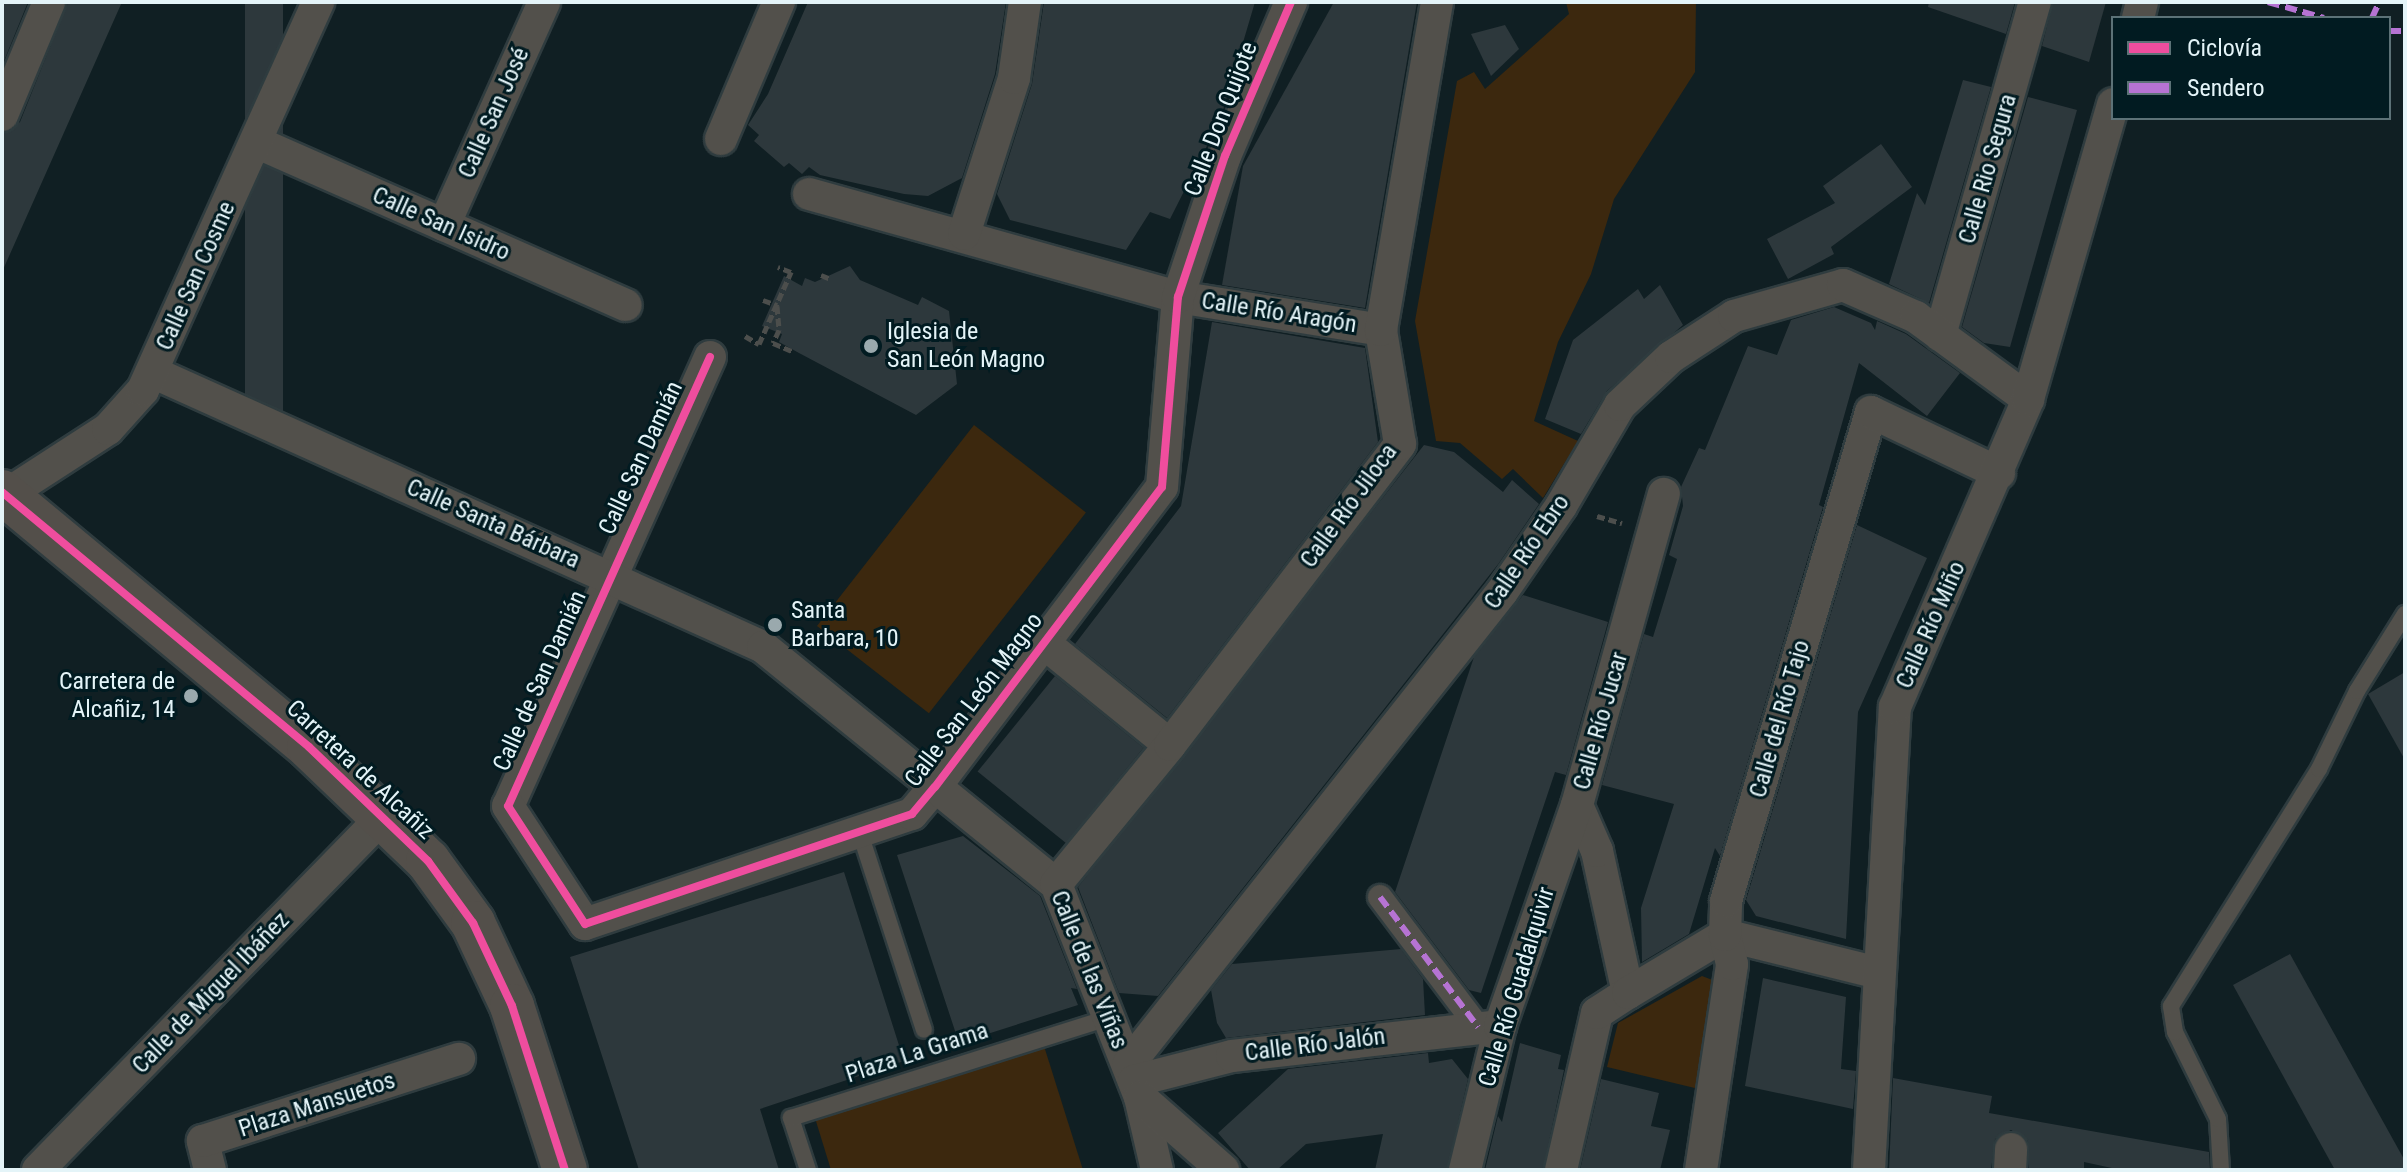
<!DOCTYPE html>
<html>
<head>
<meta charset="utf-8">
<style>
  body { margin:0 }
  #map { position:relative; width:2407px; height:1172px; overflow:hidden; background:#101f23; font-family:"Roboto Condensed",sans-serif }
  div>[style] { position:absolute }
  [style*='--x'] { left:calc(var(--x)*1px); top:calc(var(--y)*1px); width:calc(var(--w)*1px); rotate:calc(var(--a)*1deg) }
  .green>* { inset:0; background:#3c280e; transform-origin:0 0 }
  .building>* { inset:0; background:#2d383c; transform-origin:0 0 }
  .path>* { height:5px; margin-top:-2.5px; transform-origin:0; background:repeating-linear-gradient(90deg,#4c4e4c 0 8px,transparent 0 12px) }
  .roads { filter:drop-shadow(2px 0 #2f3c3f) drop-shadow(-2px 0 #2f3c3f) drop-shadow(0 2px #2f3c3f) drop-shadow(0 -2px #2f3c3f) }
  .service>* { height:16px; margin:-8px; padding:0 8px; transform-origin:8px; border-radius:8px; background:#52504b }
  .pedestrian>* { height:24px; margin:-12px; padding:0 12px; transform-origin:12px; border-radius:12px; background:#52504b }
  .minor>* { height:32px; margin:-16px; padding:0 16px; transform-origin:16px; border-radius:16px; background:#52504b }
  .secondary>* { height:44px; margin:-22px; padding:0 22px; transform-origin:22px; border-radius:22px; background:#534f4a }
  .quiet>* { height:6px; margin-top:-3px; transform-origin:0; background:repeating-linear-gradient(90deg,#b673d3 0 12px,transparent 0 18px) }
  .cycleway>* { height:8px; margin:-4px; padding:0 4px; transform-origin:4px; border-radius:4px; background:#ef4d9e }
  .dots>* { width:22px; height:22px; translate:-50% -50%; box-sizing:border-box; border:4px solid #011b21; border-radius:50% }
  span { translate:-50% -50%; white-space:nowrap; text-align:center; line-height:1.15; -webkit-text-stroke:6px #011b21; paint-order:stroke }
  .street-label { font-size:24px; color:#e4f4f8 }
  .poi-label { font-size:24px; color:#e4f4f8 }
  .left { translate:0 -50%; text-align:left }
  .right { translate:-100% -50%; text-align:right }
  .frame { position:absolute; inset:0; border:4px solid #e4f4f8; pointer-events:none }
  .legend { position:absolute; left:2111px; top:16px; width:280px; height:104px; box-sizing:border-box; background:#011b21; border:2px solid #5c7277; margin:0; padding:10px 14px; list-style:none; font-size:24px; color:#e4f4f8 }
  .legend li { display:flex; align-items:center; gap:16px; height:40px }
  .legend b { width:40px; border:2px solid #5c7277 }
</style>
</head>
<body>
<div id="map">
  <div class="green">
    <div style="clip-path:polygon(1566px 2px,1696px 2px,1695px 72px,1614px 199px,1591px 274px,1558px 342px,1534px 421px,1578px 441px,1543px 498px,1513px 469px,1502px 479px,1460px 443px,1436px 441px,1415px 321px,1457px 81px,1474px 72px,1485px 89px,1569px 14px)"></div>
    <div style="left:974px;top:425px;width:142px;height:255px;rotate:38deg"></div>
    <div style="clip-path:polygon(1702px 976px,1715px 981px,1699px 1089px,1607px 1067px,1618px 1023px)"></div>
    <div style="clip-path:polygon(1044px 1046px,1083px 1170px,831px 1170px,815px 1118px)"></div>
  </div>
  <div class="building">
    <div style="clip-path:polygon(2px 2px,28px 2px,2px 66px)"></div>
    <div style="clip-path:polygon(68px 2px,122px 2px,2px 272px,2px 134px,20px 122px)"></div>
    <div style="left:245px;top:2px;width:38px;height:411px"></div>
    <div style="clip-path:polygon(808px 2px,1006px 2px,995px 74px,962px 178px,928px 196px,904px 194px,820px 175px,809px 167px,802px 174px,789px 163px,784px 167px,754px 141px,759px 135px,748px 125px,768px 94px)"></div>
    <div style="clip-path:polygon(1044px 2px,1255px 2px,1220px 120px,1170px 219px,1150px 212px,1126px 250px,1010px 220px,997px 194px,1032px 84px)"></div>
    <div style="clip-path:polygon(1334px 2px,1417px 2px,1365px 308px,1222px 285px,1243px 166px)"></div>
    <div style="clip-path:polygon(1929px 2px,2015px 2px,2006px 34px,1928px 7px)"></div>
    <div style="clip-path:polygon(2053px 2px,2106px 2px,2089px 62px,2042px 46px)"></div>
    <div style="clip-path:polygon(1505px 25px,1519px 49px,1491px 76px,1471px 34px)"></div>
    <div style="clip-path:polygon(1963px 80px,1991px 87px,1929px 303px,1889px 284px,1917px 193px,1925px 205px)"></div>
    <div style="clip-path:polygon(2028px 97px,2077px 110px,2010px 347px,1984px 343px,1962px 327px)"></div>
    <div style="clip-path:polygon(1881px 144px,1912px 187px,1831px 247px,1834px 254px,1788px 279px,1767px 239px,1835px 203px,1823px 186px)"></div>
    <div style="clip-path:polygon(850px 266px,860px 280px,918px 305px,922px 297px,949px 311px,957px 384px,916px 415px,799px 353px,779px 342px,782px 334px,762px 326px,784px 276px,802px 286px,805px 278px,815px 282px)"></div>
    <div style="clip-path:polygon(1660px 285px,1683px 325px,1607px 391px,1581px 434px,1545px 419px,1573px 340px,1638px 289px,1644px 299px)"></div>
    <div style="clip-path:polygon(1834px 307px,1871px 323px,1875px 330px,1877px 321px,1906px 334px,1960px 373px,1927px 416px,1859px 363px,1819px 505px,1823px 507px,1720px 856px,1715px 848px,1689px 934px,1642px 962px,1641px 908px,1674px 804px,1602px 785px,1644px 634px,1653px 637px,1677px 559px,1669px 555px,1683px 506px,1681px 487px,1699px 448px,1705px 450px,1748px 346px,1777px 355px,1791px 320px)"></div>
    <div style="clip-path:polygon(1212px 322px,1365px 348px,1378px 442px,1167px 718px,1075px 644px,1181px 506px)"></div>
    <div style="clip-path:polygon(1424px 445px,1454px 452px,1503px 492px,1512px 480px,1539px 504px,1499px 563px,1158px 996px,1119px 993px,1078px 887px)"></div>
    <div style="clip-path:polygon(1857px 525px,1927px 558px,1858px 712px,1846px 939px,1756px 916px,1746px 900px)"></div>
    <div style="clip-path:polygon(1523px 595px,1608px 622px,1566px 775px,1555px 772px,1481px 993px,1469px 990px,1395px 892px,1474px 657px)"></div>
    <div style="clip-path:polygon(2405px 672px,2405px 760px,2368px 694px)"></div>
    <div style="left:1055px;top:676px;width:114px;height:123px;rotate:39deg"></div>
    <div style="clip-path:polygon(963px 836px,1040px 896px,1077px 989px,1071px 988px,1078px 1005px,959px 1043px,897px 855px)"></div>
    <div style="clip-path:polygon(844px 872px,904px 1061px,760px 1109px,779px 1170px,639px 1170px,570px 957px)"></div>
    <div style="clip-path:polygon(1401px 949px,1423px 979px,1425px 1015px,1226px 1038px,1217px 1023px,1211px 990px,1232px 964px)"></div>
    <div style="clip-path:polygon(2290px 954px,2405px 1161px,2405px 1170px,2335px 1170px,2233px 985px)"></div>
    <div style="clip-path:polygon(1763px 978px,1846px 997px,1841px 1069px,1856px 1071px,1853px 1109px,1745px 1086px)"></div>
    <div style="clip-path:polygon(1520px 1043px,1561px 1055px,1558px 1069px,1564px 1070px,1543px 1170px,1485px 1170px,1498px 1116px,1502px 1122px)"></div>
    <div style="clip-path:polygon(1428px 1053px,1429px 1063px,1452px 1059px,1468px 1079px,1447px 1170px,1375px 1170px,1383px 1134px,1306px 1144px,1277px 1170px,1250px 1170px,1218px 1133px,1288px 1069px)"></div>
    <div style="clip-path:polygon(1893px 1078px,1992px 1096px,1989px 1113px,2209px 1152px,2210px 1170px,2121px 1170px,2084px 1162px,2084px 1170px,2029px 1170px,2028px 1141px,2011px 1130px,1995px 1139px,1991px 1170px,1889px 1170px)"></div>
    <div style="clip-path:polygon(1601px 1079px,1659px 1093px,1651px 1126px,1670px 1130px,1660px 1170px,1580px 1170px)"></div>
  </div>
  <div class="path">
    <div style="--x:821;--y:275;--w:11;--a:22"></div>
    <div style="--x:763;--y:300;--w:15;--a:20"></div>
    <div style="--x:777;--y:306;--w:24;--a:85"></div>
    <div style="--x:779;--y:330;--w:14;--a:115"></div>
    <div style="--x:773;--y:343;--w:21;--a:23"></div>
    <div style="--x:745;--y:336;--w:16;--a:30"></div>
    <div style="--x:759;--y:344;--w:79;--a:-66"></div>
    <div style="--x:791;--y:272;--w:14;--a:-159"></div>
    <div style="--x:1597;--y:516;--w:26;--a:16"></div>
  </div>
  <div class="roads">
    <div class="service">
      <div style="--x:859;--y:830;--w:210;--a:72"></div>
      <div style="--x:808;--y:1170;--w:55;--a:-108.1"></div>
      <div style="--x:791;--y:1118;--w:333;--a:-17.5"></div>
      <div style="--x:2221;--y:1170;--w:51;--a:-93.4"></div>
      <div style="--x:2218;--y:1119;--w:97;--a:-116.3"></div>
      <div style="--x:2175;--y:1032;--w:26;--a:-99"></div>
      <div style="--x:2171;--y:1006;--w:279;--a:-58"></div>
      <div style="--x:2319;--y:769;--w:87;--a:-64"></div>
      <div style="--x:2357;--y:691;--w:91;--a:-58.1"></div>
    </div>
    <div class="pedestrian">
      <div style="--x:1380;--y:897;--w:163;--a:53"></div>
    </div>
    <div class="minor">
      <div style="--x:2138;--y:18;--w:16;--a:-76"></div>
      <div style="--x:2;--y:115;--w:122;--a:-67.4"></div>
      <div style="--x:721;--y:139;--w:149;--a:-67.1"></div>
      <div style="--x:256;--y:142;--w:404;--a:23.8"></div>
      <div style="--x:809;--y:194;--w:383;--a:15.6"></div>
      <div style="--x:1178;--y:297;--w:206;--a:9.2"></div>
      <div style="--x:444;--y:225;--w:244;--a:-65.8"></div>
      <div style="--x:964;--y:234;--w:164;--a:-72.2"></div>
      <div style="--x:1014;--y:78;--w:77;--a:-81.8"></div>
      <div style="--x:1940;--y:335;--w:346;--a:-74.1"></div>
      <div style="--x:710;--y:357;--w:492;--a:114.2"></div>
      <div style="--x:508;--y:806;--w:141;--a:56.9"></div>
      <div style="--x:585;--y:924;--w:345;--a:-18.6"></div>
      <div style="--x:912;--y:814;--w:35;--a:-50"></div>
      <div style="--x:935;--y:787;--w:376;--a:-52.9"></div>
      <div style="--x:1162;--y:487;--w:191;--a:-85.2"></div>
      <div style="--x:1178;--y:297;--w:149;--a:-71.6"></div>
      <div style="--x:1225;--y:156;--w:168;--a:-66.8"></div>
      <div style="--x:152;--y:372;--w:670;--a:24.23"></div>
      <div style="--x:763;--y:647;--w:377;--a:39"></div>
      <div style="--x:1056;--y:884;--w:229;--a:68.5"></div>
      <div style="--x:1140;--y:1097;--w:75;--a:76.9"></div>
      <div style="--x:6;--y:495;--w:121;--a:-32.9"></div>
      <div style="--x:108;--y:429;--w:52;--a:-48.1"></div>
      <div style="--x:143;--y:390;--w:426;--a:-65.7"></div>
      <div style="--x:1044;--y:643;--w:162;--a:39"></div>
      <div style="--x:1056;--y:884;--w:180;--a:-50.6"></div>
      <div style="--x:1170;--y:745;--w:379;--a:-52.6"></div>
      <div style="--x:1400;--y:444;--w:116;--a:-99.5"></div>
      <div style="--x:1381;--y:330;--w:333;--a:-80.3"></div>
      <div style="--x:1628;--y:993;--w:145;--a:-102.3"></div>
      <div style="--x:1597;--y:851;--w:50;--a:-113.5"></div>
      <div style="--x:1577;--y:805;--w:323;--a:-74.4"></div>
      <div style="--x:1128;--y:1065;--w:603;--a:-51.67"></div>
      <div style="--x:1502;--y:592;--w:104;--a:-55.5"></div>
      <div style="--x:1561;--y:506;--w:117;--a:-59.7"></div>
      <div style="--x:1620;--y:405;--w:70;--a:-43.3"></div>
      <div style="--x:1671;--y:357;--w:75;--a:-33.1"></div>
      <div style="--x:1734;--y:316;--w:113;--a:-15.9"></div>
      <div style="--x:1843;--y:285;--w:80;--a:23.7"></div>
      <div style="--x:1916;--y:317;--w:139;--a:36.2"></div>
      <div style="--x:1134;--y:1081;--w:101;--a:-14.3"></div>
      <div style="--x:1232;--y:1056;--w:270;--a:-6.4"></div>
      <div style="--x:1140;--y:1097;--w:111;--a:41.3"></div>
      <div style="--x:38;--y:1170;--w:496;--a:-45.7"></div>
      <div style="--x:210;--y:1170;--w:30;--a:-104"></div>
      <div style="--x:203;--y:1141;--w:269;--a:-17.8"></div>
      <div style="--x:1465;--y:1170;--w:148;--a:-76.3"></div>
      <div style="--x:1500;--y:1026;--w:234;--a:-70.8"></div>
      <div style="--x:1561;--y:1170;--w:161;--a:-77.1"></div>
      <div style="--x:1597;--y:1013;--w:37;--a:-33"></div>
      <div style="--x:1628;--y:993;--w:113;--a:-30.9"></div>
      <div style="--x:1725;--y:935;--w:159;--a:13.9"></div>
      <div style="--x:1701;--y:1170;--w:208;--a:-81.4"></div>
      <div style="--x:1732;--y:964;--w:30;--a:-104"></div>
      <div style="--x:1725;--y:935;--w:34;--a:-88"></div>
      <div style="--x:1726;--y:901;--w:510;--a:-73.48"></div>
      <div style="--x:1871;--y:412;--w:142;--a:25.5"></div>
      <div style="--x:1869;--y:1170;--w:464;--a:-86.8"></div>
      <div style="--x:1895;--y:707;--w:335;--a:-66.6"></div>
      <div style="--x:2028;--y:399;--w:307;--a:-73.9"></div>
      <div style="--x:2010;--y:1170;--w:21;--a:-87"></div>
    </div>
    <div class="secondary">
      <div style="--x:2;--y:492;--w:399;--a:39.7"></div>
      <div style="--x:309;--y:747;--w:165;--a:43.8"></div>
      <div style="--x:428;--y:861;--w:77;--a:54"></div>
      <div style="--x:473;--y:923;--w:92;--a:64.8"></div>
      <div style="--x:512;--y:1006;--w:172;--a:72.1"></div>
    </div>
  </div>
  <div class="quiet">
    <div style="--x:2268;--y:2;--w:58;--a:15.9"></div>
    <div style="--x:2372;--y:18;--w:17;--a:-66"></div>
    <div style="--x:2389;--y:31;--w:16;--a:0"></div>
    <div style="--x:1380;--y:897;--w:163;--a:53"></div>
  </div>
  <div class="cycleway">
    <div style="--x:710;--y:357;--w:492;--a:114.2"></div>
    <div style="--x:508;--y:806;--w:141;--a:56.9"></div>
    <div style="--x:585;--y:924;--w:345;--a:-18.6"></div>
    <div style="--x:912;--y:814;--w:35;--a:-50"></div>
    <div style="--x:935;--y:787;--w:376;--a:-52.9"></div>
    <div style="--x:1162;--y:487;--w:191;--a:-85.2"></div>
    <div style="--x:1178;--y:297;--w:149;--a:-71.6"></div>
    <div style="--x:1225;--y:156;--w:168;--a:-66.8"></div>
    <div style="--x:2;--y:492;--w:399;--a:39.7"></div>
    <div style="--x:309;--y:747;--w:165;--a:43.8"></div>
    <div style="--x:428;--y:861;--w:77;--a:54"></div>
    <div style="--x:473;--y:923;--w:92;--a:64.8"></div>
    <div style="--x:512;--y:1006;--w:172;--a:72.1"></div>
  </div>
  <div class="dots">
    <div style="left:871px;top:346px;background:#9aa9ad"></div>
    <div style="left:775px;top:625px;background:#9aa9ad"></div>
    <div style="left:191px;top:696px;background:#9aa9ad"></div>
  </div>
  <div class="street-label">
    <span style="left:494px;top:113px;rotate:-66deg">Calle San José</span>
    <span style="left:1221px;top:119px;rotate:-69deg">Calle Don Quijote</span>
    <span style="left:1988px;top:169px;rotate:-74deg">Calle Rio Segura</span>
    <span style="left:441px;top:224px;rotate:24deg">Calle San Isidro</span>
    <span style="left:196px;top:276px;rotate:-66deg">Calle San Cosme</span>
    <span style="left:1279px;top:313px;rotate:9deg">Calle Río Aragón</span>
    <span style="left:641px;top:458px;rotate:-65deg">Calle San Damián</span>
    <span style="left:1349px;top:506px;rotate:-54deg">Calle Río Jiloca</span>
    <span style="left:493px;top:524px;rotate:24deg">Calle Santa Bárbara</span>
    <span style="left:1527px;top:552px;rotate:-56deg">Calle Río Ebro</span>
    <span style="left:1931px;top:625px;rotate:-66deg">Calle Río Miño</span>
    <span style="left:540px;top:681px;rotate:-66deg">Calle de San Damián</span>
    <span style="left:974px;top:700px;rotate:-53deg">Calle San León Magno</span>
    <span style="left:1780px;top:719px;rotate:-74deg">Calle del Río Tajo</span>
    <span style="left:1601px;top:721px;rotate:-74deg">Calle Río Jucar</span>
    <span style="left:360px;top:770px;rotate:43deg">Carretera de Alcañiz</span>
    <span style="left:1089px;top:970px;rotate:68deg">Calle de las Viñas</span>
    <span style="left:1517px;top:987px;rotate:-73deg">Calle Río Guadalquivir</span>
    <span style="left:211px;top:993px;rotate:-46deg">Calle de Miguel Ibáñez</span>
    <span style="left:1315px;top:1045px;rotate:-7deg">Calle Río Jalón</span>
    <span style="left:917px;top:1053px;rotate:-18deg">Plaza La Grama</span>
    <span style="left:317px;top:1105px;rotate:-18deg">Plaza Mansuetos</span>
  </div>
  <div class="poi-label">
    <span class="left" style="left:887px;top:346px">Iglesia de<br>San León Magno</span>
    <span class="left" style="left:791px;top:625px">Santa<br>Barbara, 10</span>
    <span class="right" style="left:175px;top:696px">Carretera de<br>Alcañiz, 14</span>
  </div>
  <div class="frame"></div>
  <ul class="legend">
  <li><b style="height:10px;background:#ef4d9e"></b>Ciclovía</li>
  <li><b style="height:10px;background:#b673d3"></b>Sendero</li>
  </ul>
</div>
</body>
</html>
